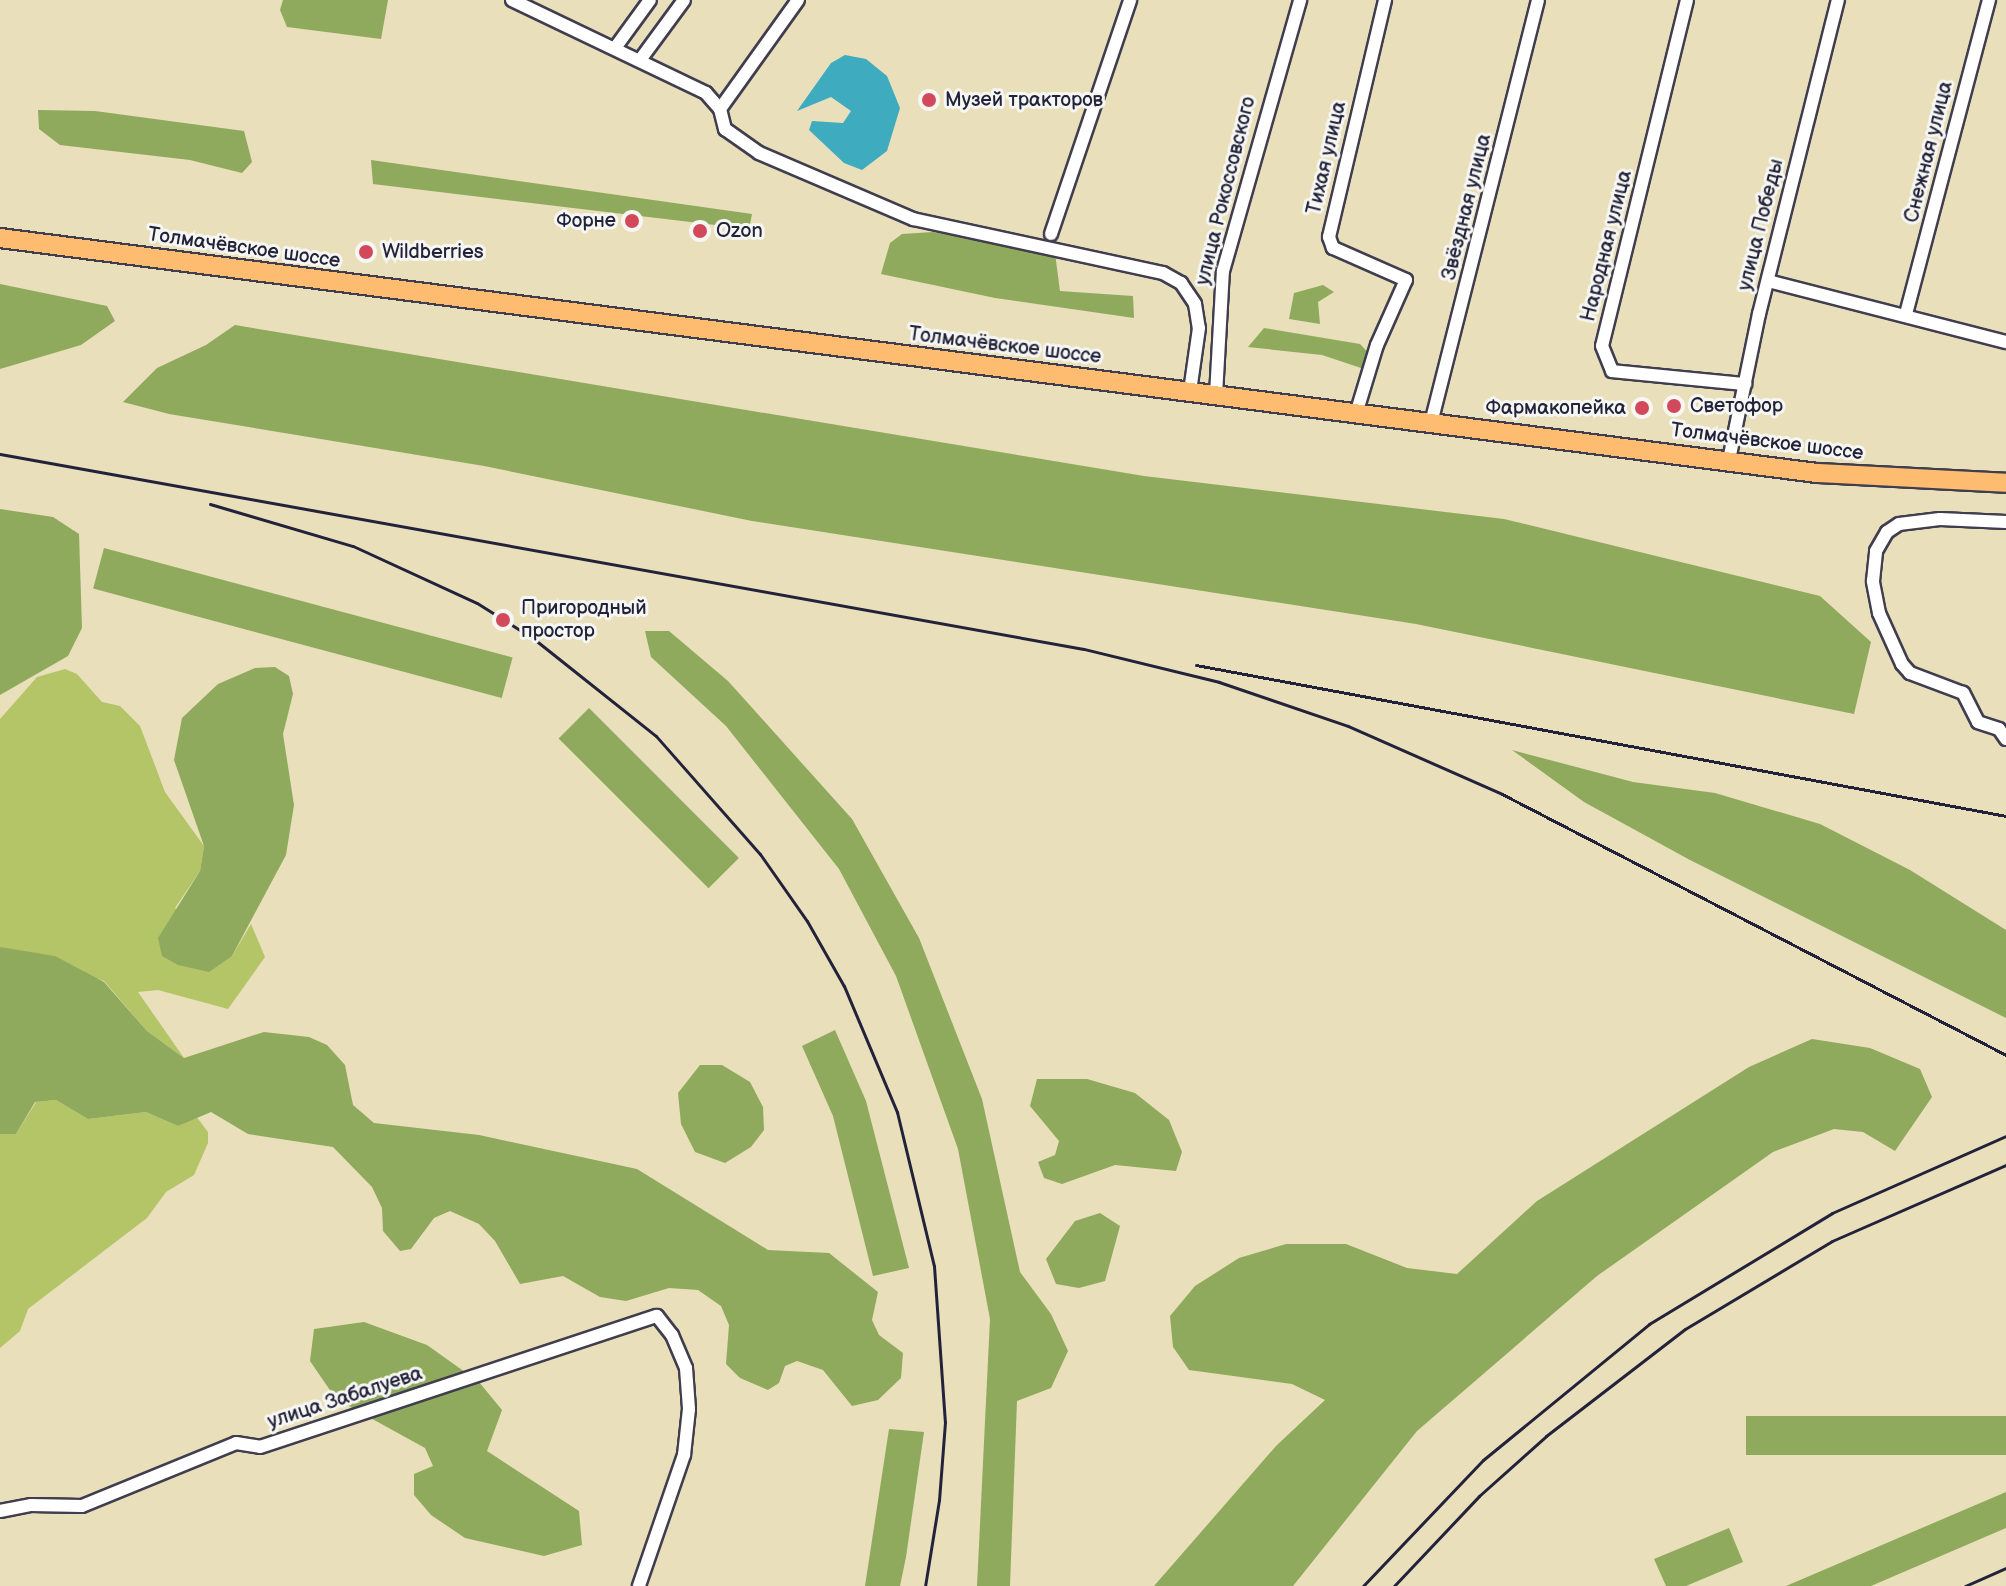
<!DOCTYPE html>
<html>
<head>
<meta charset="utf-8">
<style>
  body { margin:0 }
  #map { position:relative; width:2006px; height:1586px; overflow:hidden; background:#e9dfbb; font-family:"Balsamiq Sans",sans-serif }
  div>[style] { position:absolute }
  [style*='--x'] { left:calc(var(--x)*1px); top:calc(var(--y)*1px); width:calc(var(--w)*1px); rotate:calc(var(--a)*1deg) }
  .green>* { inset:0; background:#b4c568 }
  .forest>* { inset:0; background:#8faa5c; transform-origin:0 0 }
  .water>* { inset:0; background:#3fabbf }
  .roads { filter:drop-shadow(2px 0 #403e4e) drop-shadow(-2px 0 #403e4e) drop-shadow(0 2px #403e4e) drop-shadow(0 -2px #403e4e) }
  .street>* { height:12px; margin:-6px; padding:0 6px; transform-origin:6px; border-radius:6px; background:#fff }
  .primary>* { height:18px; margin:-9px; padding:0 9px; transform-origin:9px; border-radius:9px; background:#fdbc6f }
  .rail>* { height:3px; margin:-1.5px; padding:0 1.5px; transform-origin:1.5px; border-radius:1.5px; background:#22223b }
  .dots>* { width:22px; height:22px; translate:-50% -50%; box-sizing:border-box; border:4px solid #f6f6f2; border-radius:50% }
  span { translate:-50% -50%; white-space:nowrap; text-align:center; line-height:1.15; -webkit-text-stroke:6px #f6f6f2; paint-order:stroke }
  .poi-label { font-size:20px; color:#22223b }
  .left { translate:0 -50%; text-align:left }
  .right { translate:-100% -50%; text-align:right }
  .street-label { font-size:20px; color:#22223b }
</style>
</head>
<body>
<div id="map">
  <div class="green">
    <div style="clip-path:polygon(65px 669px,77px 674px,102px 702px,120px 706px,140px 726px,165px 792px,204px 846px,200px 871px,175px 908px,232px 956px,251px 924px,265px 957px,228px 1009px,158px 990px,138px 992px,184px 1058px,147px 1031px,104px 981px,0 947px,0 719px,37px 677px)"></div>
    <div style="clip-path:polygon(56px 1100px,88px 1119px,146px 1112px,178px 1126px,196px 1116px,208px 1132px,208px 1143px,194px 1175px,166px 1192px,147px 1218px,28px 1309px,20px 1331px,0 1348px,0 1134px,16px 1134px,36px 1102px)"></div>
  </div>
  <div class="forest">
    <div style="clip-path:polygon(283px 0,388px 0,381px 39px,287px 27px,280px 10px)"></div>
    <div style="clip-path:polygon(38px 110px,95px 111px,244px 131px,252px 162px,242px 173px,190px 160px,60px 145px,39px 129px)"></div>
    <div style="clip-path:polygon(371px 160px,752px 214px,749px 229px,373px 184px)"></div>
    <div style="clip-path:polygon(933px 232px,1055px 253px,1060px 291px,1133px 296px,1134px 318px,995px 298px,881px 274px,890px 243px,902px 234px)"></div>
    <div style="clip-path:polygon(0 284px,107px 306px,115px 321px,81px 345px,0 369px)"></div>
    <div style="clip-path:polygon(1323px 285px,1334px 292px,1318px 302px,1320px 324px,1289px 319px,1294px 293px)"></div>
    <div style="clip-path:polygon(235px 325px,1144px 476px,1504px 519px,1820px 596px,1871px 642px,1854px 714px,1416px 624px,752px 521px,484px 466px,169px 414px,123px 402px,157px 368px,206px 345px)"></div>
    <div style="clip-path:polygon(1264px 328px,1360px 344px,1374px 359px,1367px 370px,1322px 355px,1248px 347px)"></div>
    <div style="clip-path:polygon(0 509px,53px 517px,79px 534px,82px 628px,68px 656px,0 695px)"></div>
    <div style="left:104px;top:548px;width:423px;height:42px;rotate:15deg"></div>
    <div style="clip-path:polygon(645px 631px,669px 631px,728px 681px,852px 819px,919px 938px,982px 1099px,1020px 1272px,1051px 1314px,1068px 1351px,1051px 1388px,1017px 1401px,1010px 1586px,977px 1586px,990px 1319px,958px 1149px,896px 976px,839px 869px,726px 726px,651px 657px)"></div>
    <div style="clip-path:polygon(275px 667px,289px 676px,293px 694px,283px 734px,294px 805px,286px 855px,232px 956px,209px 972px,178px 965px,162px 956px,158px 938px,200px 871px,204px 846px,174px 760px,182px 718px,218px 684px,255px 668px)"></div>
    <div style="left:589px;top:708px;width:212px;height:43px;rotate:45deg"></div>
    <div style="clip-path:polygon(1512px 750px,1633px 782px,1715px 793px,1820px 824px,1910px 870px,2006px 930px,2006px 1018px,1690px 860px,1584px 802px)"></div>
    <div style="clip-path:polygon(0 947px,55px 956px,104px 982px,147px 1031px,184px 1058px,264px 1032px,309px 1037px,327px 1045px,345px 1065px,353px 1105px,374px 1123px,479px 1135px,637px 1169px,768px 1250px,829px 1253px,878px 1292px,872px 1320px,879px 1335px,903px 1353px,901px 1378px,878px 1400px,852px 1406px,823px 1370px,797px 1361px,785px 1366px,779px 1383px,768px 1390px,740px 1378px,726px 1364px,729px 1325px,721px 1306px,698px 1290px,669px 1288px,626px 1301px,600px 1297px,563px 1276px,520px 1284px,495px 1241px,479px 1224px,450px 1211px,434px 1218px,411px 1249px,400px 1251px,383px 1231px,382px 1208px,372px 1187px,333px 1147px,248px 1134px,211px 1112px,178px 1126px,146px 1112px,88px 1119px,56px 1100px,35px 1102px,16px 1134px,0 1134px)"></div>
    <div style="clip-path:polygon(835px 1030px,866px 1101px,909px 1268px,873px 1276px,833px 1116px,802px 1046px)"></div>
    <div style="clip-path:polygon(1812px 1039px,1870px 1048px,1920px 1069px,1932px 1097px,1895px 1151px,1863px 1132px,1834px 1129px,1773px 1152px,1597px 1276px,1417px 1431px,1293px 1586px,1154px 1586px,1276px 1446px,1325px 1400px,1292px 1384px,1189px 1370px,1173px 1347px,1170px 1316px,1195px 1286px,1239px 1258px,1286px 1244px,1346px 1244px,1407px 1268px,1457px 1274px,1537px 1201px,1749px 1067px)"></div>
    <div style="clip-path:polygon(700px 1065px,722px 1065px,750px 1082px,763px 1107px,764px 1130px,751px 1147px,725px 1163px,695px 1152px,681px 1124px,678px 1093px)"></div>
    <div style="clip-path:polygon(1037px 1079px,1087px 1079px,1135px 1093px,1169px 1120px,1182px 1152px,1176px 1171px,1115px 1165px,1062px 1184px,1044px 1178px,1038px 1162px,1055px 1155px,1059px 1141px,1030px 1106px)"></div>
    <div style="clip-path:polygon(1100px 1213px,1120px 1226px,1105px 1281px,1079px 1288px,1056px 1284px,1046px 1259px,1075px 1221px)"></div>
    <div style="clip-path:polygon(364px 1322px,427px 1345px,479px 1382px,502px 1410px,487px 1451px,579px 1511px,582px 1545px,544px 1556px,465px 1538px,431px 1515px,414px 1495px,414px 1474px,433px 1466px,425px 1448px,336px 1399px,310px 1361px,314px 1329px)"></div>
    <div style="left:2006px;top:1416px;width:39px;height:260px;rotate:90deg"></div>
    <div style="clip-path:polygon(889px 1429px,924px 1432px,906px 1557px,900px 1586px,865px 1586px)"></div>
    <div style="clip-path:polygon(2006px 1492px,2006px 1528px,1871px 1586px,1786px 1586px)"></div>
    <div style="clip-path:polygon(1729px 1528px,1743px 1562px,1686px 1586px,1666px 1586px,1654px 1559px)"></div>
  </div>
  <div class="water">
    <div style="clip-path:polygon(845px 55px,866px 59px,887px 76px,900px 108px,887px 151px,862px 170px,844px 163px,809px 130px,812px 121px,843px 123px,851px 111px,831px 97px,797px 111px,831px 63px)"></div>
  </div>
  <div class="roads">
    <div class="street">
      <div style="--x:512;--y:0;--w:215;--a:25.6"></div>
      <div style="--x:706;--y:93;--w:21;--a:49"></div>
      <div style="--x:720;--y:109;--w:21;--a:76"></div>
      <div style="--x:725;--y:129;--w:42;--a:35.2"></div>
      <div style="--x:759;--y:153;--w:168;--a:23.2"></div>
      <div style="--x:913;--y:219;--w:256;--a:12.2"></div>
      <div style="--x:1163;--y:273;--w:21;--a:29"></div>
      <div style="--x:1181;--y:283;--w:25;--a:56"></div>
      <div style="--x:1195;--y:304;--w:24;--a:81"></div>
      <div style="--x:1199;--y:328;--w:64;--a:98.1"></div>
      <div style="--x:1687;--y:0;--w:356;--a:103.8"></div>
      <div style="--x:1602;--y:346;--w:27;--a:68"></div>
      <div style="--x:1612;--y:371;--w:134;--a:5.6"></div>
      <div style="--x:615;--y:48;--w:59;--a:-53.9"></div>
      <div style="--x:640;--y:60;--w:74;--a:-53.7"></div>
      <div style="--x:720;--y:109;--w:134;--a:-54.4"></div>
      <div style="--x:1051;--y:234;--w:247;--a:-71.3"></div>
      <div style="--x:1768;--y:281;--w:246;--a:14.4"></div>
      <div style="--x:1906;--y:314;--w:325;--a:-75.2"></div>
      <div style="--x:1216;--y:395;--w:124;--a:-86.8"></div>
      <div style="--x:1223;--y:271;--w:282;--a:-74.1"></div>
      <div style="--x:1356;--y:414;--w:72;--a:-73.1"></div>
      <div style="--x:1377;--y:345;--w:71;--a:-66"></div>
      <div style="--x:1406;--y:280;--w:80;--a:-156.3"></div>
      <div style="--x:1333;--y:248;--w:12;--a:-110"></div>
      <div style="--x:1329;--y:237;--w:244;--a:-76.7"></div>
      <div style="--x:1431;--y:423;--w:436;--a:-75.8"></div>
      <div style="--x:1729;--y:460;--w:149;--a:-78.4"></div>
      <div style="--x:1759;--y:314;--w:324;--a:-75.9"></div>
      <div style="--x:2006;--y:739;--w:12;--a:-125"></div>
      <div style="--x:1999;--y:729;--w:22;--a:-162"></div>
      <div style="--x:1978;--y:722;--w:33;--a:-117"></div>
      <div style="--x:1963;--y:693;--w:57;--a:-159.3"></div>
      <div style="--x:1910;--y:673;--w:12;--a:-132"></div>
      <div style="--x:1902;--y:664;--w:56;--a:-114.3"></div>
      <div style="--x:1879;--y:613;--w:33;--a:-101"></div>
      <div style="--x:1873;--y:581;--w:30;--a:-84"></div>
      <div style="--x:1876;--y:551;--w:22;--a:-60"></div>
      <div style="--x:1887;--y:532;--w:14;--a:-34"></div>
      <div style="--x:1899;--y:524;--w:41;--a:-7"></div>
      <div style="--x:1940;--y:519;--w:66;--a:2.6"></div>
      <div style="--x:0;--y:1511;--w:32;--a:-11"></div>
      <div style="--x:31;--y:1505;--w:51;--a:1.1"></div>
      <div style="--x:82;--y:1506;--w:166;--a:-22.2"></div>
      <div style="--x:236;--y:1443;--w:24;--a:9"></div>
      <div style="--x:260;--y:1447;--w:418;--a:-18.3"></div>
      <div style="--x:657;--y:1316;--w:24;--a:52"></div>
      <div style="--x:672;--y:1335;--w:36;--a:67"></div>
      <div style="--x:686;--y:1368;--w:41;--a:85.8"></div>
      <div style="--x:689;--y:1409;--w:46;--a:96.2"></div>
      <div style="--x:684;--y:1455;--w:139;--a:109"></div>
    </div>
    <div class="primary">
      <div style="--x:0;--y:238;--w:1833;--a:7.37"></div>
      <div style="--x:1818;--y:473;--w:188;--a:3"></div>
    </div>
  </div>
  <div class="rail">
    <div style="--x:0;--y:454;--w:1101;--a:10.2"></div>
    <div style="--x:1084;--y:649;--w:139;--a:13.7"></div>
    <div style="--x:1219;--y:682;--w:136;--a:18.8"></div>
    <div style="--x:1348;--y:726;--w:168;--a:23.8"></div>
    <div style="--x:1502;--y:794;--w:568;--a:27.38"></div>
    <div style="--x:210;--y:504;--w:149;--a:16.4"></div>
    <div style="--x:353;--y:546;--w:136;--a:24.7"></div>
    <div style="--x:477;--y:603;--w:67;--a:32.3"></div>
    <div style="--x:534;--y:639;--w:156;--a:38.5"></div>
    <div style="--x:656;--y:736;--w:157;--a:48.6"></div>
    <div style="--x:760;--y:854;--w:82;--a:55"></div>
    <div style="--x:807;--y:921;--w:75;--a:60.4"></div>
    <div style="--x:844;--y:986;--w:137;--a:67.2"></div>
    <div style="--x:897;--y:1112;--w:158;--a:76.5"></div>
    <div style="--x:934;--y:1266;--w:156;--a:86"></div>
    <div style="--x:945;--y:1422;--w:78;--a:94.4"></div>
    <div style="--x:939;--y:1500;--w:87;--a:99.2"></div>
    <div style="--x:1196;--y:665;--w:824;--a:10.56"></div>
    <div style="--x:1363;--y:1586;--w:174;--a:-46.4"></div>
    <div style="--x:1483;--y:1460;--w:215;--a:-39.3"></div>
    <div style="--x:1649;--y:1324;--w:214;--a:-31.2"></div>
    <div style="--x:1832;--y:1213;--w:190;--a:-23.9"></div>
    <div style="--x:1394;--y:1586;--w:124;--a:-46.6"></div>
    <div style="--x:1479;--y:1496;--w:90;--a:-41.8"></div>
    <div style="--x:1546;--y:1436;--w:175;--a:-37.6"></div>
    <div style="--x:1685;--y:1329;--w:171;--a:-30.9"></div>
    <div style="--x:1832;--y:1241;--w:190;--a:-23.6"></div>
    <div style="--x:1965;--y:1586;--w:45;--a:-23.7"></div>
  </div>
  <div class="dots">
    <div style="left:929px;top:100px;background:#d1495b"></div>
    <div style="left:632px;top:221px;background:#d1495b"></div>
    <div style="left:700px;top:231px;background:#d1495b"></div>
    <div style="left:366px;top:252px;background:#d1495b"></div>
    <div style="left:1674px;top:406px;background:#d1495b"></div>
    <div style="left:1642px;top:408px;background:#d1495b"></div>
    <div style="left:503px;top:620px;background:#d1495b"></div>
  </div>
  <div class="poi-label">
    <span class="left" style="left:945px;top:100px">Музей тракторов</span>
    <span class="right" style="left:616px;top:221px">Форне</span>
    <span class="left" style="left:716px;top:231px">Ozon</span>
    <span class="left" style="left:382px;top:252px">Wildberries</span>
    <span class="left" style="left:1690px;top:406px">Светофор</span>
    <span class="right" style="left:1626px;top:408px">Фармакопейка</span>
    <span class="left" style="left:521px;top:620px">Пригородный<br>простор</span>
  </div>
  <div class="street-label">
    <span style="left:1929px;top:152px;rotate:-76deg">Снежная улица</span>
    <span style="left:1327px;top:158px;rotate:-77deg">Тихая улица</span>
    <span style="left:1226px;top:191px;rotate:-76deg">улица Рокоссовского</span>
    <span style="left:1467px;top:207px;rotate:-76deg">Звёздная улица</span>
    <span style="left:1761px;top:225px;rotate:-76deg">улица Победы</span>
    <span style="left:1607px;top:246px;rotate:-76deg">Народная улица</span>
    <span style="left:244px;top:248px;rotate:8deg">Толмачёвское шоссе</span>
    <span style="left:1005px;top:346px;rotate:7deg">Толмачёвское шоссе</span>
    <span style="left:1767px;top:442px;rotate:7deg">Толмачёвское шоссе</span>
    <span style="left:345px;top:1398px;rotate:-18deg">улица Забалуева</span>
  </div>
</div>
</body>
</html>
